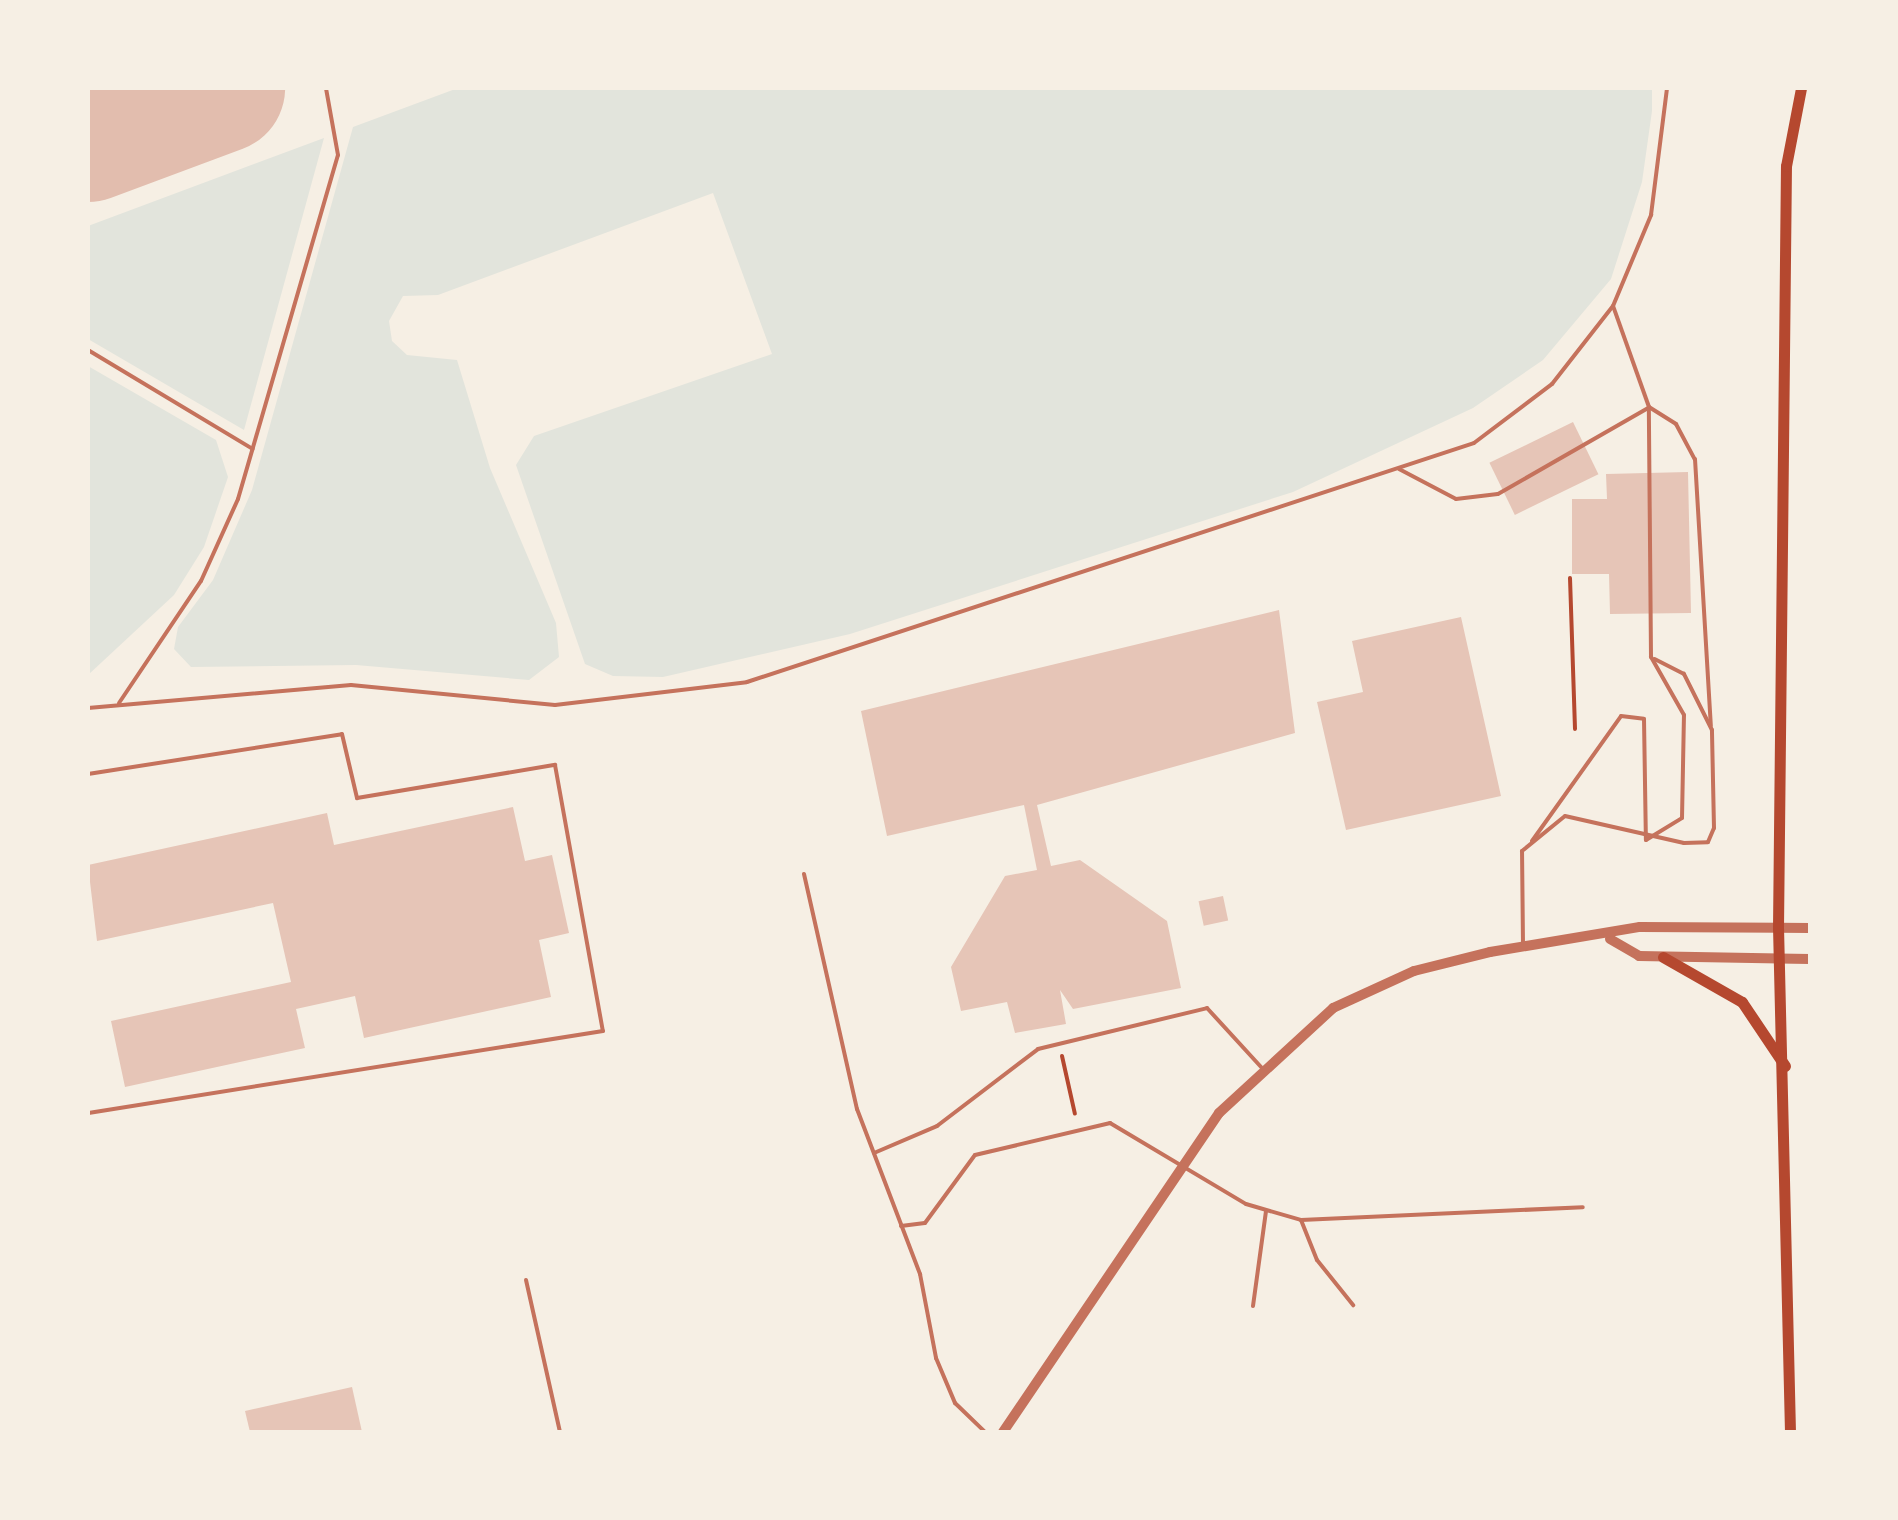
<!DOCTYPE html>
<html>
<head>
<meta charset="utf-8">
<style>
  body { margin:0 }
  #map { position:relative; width:1898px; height:1520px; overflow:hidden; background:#f6efe4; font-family:Inter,sans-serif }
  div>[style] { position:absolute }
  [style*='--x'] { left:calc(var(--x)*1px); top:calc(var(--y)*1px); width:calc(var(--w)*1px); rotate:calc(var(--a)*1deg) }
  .green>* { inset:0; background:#e2e4dc }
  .taxiway>* { height:52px; margin:-26px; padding:0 26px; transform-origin:26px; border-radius:26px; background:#e2bdae }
  .runway>* { height:130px; margin:-65px; padding:0 65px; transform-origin:65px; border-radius:65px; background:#e2bdae }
  .building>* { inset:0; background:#e6c5b7; transform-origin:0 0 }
  .path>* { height:4px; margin:-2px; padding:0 2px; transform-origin:2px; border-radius:2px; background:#b5482f }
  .service>* { height:4px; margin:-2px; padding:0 2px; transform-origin:2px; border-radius:2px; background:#c5725c }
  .tertiary>* { height:10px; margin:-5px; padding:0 5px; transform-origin:5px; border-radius:5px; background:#c5725c }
  .secondary>* { height:11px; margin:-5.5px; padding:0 5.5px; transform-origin:5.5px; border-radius:5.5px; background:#b5482f }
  span { translate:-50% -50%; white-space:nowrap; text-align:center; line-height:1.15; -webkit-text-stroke:10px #f6efe4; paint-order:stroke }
  .frame { position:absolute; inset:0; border:90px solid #f6efe4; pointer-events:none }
</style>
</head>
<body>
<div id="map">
  <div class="green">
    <div style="clip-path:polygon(458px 88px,1652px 88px,1652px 111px,1642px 182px,1611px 279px,1543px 360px,1473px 408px,1293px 492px,850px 634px,663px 677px,613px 676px,585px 664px,516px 465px,534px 436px,772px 354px,713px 193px,438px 295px,403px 296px,389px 321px,392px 341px,407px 355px,457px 360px,490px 468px,556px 623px,559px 657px,529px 680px,356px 665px,191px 667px,174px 649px,178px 627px,213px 580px,252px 490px,353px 127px)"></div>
    <div style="clip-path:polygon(324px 138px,244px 430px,88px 339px,88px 226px)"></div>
    <div style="clip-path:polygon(88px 366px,216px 440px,228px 477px,204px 547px,174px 595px,88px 675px)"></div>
  </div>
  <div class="taxiway">
    <div style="--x:88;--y:102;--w:26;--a:-32"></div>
  </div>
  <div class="runway">
    <div style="--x:88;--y:137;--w:141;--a:-20.4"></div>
  </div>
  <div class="building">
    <div style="left:1573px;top:422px;width:58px;height:93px;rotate:64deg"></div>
    <div style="clip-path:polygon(1688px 472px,1691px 613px,1610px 614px,1609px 574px,1572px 574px,1572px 499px,1607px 499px,1606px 474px)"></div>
    <div style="clip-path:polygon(1279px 610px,1295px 733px,1037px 805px,1051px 866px,1080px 860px,1167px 921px,1181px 988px,1073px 1009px,1060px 990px,1066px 1024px,1015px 1033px,1007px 1002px,961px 1011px,951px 967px,1005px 876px,1037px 870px,1024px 805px,887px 836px,861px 711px)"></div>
    <div style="clip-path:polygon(1461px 617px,1501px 796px,1346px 830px,1317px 702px,1363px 692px,1352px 641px)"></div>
    <div style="clip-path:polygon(513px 807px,525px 861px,552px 855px,569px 933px,539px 940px,551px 997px,364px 1038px,355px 996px,296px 1009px,305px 1048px,125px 1087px,111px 1021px,291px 982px,273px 903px,97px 941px,88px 865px,327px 813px,334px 845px)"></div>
    <div style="left:1223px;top:896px;width:25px;height:25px;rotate:78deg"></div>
    <div style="clip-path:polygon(352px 1387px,362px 1432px,250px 1432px,245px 1411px)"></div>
  </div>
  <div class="path">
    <div style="--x:1570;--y:578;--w:151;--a:88.1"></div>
    <div style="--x:1062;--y:1056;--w:59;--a:77.4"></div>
  </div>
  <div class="service">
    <div style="--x:88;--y:350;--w:192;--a:31"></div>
    <div style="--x:1649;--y:407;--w:32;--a:32"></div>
    <div style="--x:1676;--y:424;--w:40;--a:62"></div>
    <div style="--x:1695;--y:459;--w:267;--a:86.6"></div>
    <div style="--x:1399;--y:469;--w:64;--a:27.8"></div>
    <div style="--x:1456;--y:499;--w:42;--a:-6.8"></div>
    <div style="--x:1498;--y:494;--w:173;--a:-29.8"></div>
    <div style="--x:119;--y:703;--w:147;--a:-56.1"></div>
    <div style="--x:201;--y:581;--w:90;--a:-65.7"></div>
    <div style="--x:238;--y:499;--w:358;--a:-73.8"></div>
    <div style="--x:338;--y:155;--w:68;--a:-100.2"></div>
    <div style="--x:88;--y:708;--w:264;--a:-5"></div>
    <div style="--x:351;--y:685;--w:205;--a:5.6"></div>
    <div style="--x:555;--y:705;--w:193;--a:-6.8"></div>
    <div style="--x:747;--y:682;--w:765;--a:-18.2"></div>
    <div style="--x:1474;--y:443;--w:98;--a:-37.1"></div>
    <div style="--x:1552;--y:384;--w:99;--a:-52"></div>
    <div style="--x:1613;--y:306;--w:99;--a:-67.3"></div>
    <div style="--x:1651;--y:215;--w:128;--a:-82.8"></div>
    <div style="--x:88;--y:774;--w:257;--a:-8.9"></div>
    <div style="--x:342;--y:734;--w:66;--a:76.8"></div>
    <div style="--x:357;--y:798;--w:201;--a:-9.5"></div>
    <div style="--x:555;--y:765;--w:270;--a:79.8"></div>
    <div style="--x:603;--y:1031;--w:521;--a:170.95"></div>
    <div style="--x:1532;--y:841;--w:153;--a:-54.5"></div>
    <div style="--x:1621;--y:716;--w:23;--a:7"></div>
    <div style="--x:1644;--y:719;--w:121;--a:89.1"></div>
    <div style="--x:1646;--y:840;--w:42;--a:-31.4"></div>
    <div style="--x:1682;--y:818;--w:103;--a:-88.9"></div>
    <div style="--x:1684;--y:715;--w:67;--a:-119.6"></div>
    <div style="--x:1651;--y:657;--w:250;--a:-90.5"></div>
    <div style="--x:1649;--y:407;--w:107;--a:-109.6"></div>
    <div style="--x:804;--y:874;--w:241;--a:77.3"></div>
    <div style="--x:857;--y:1109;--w:177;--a:69.1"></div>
    <div style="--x:920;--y:1274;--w:86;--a:79.2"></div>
    <div style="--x:936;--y:1358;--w:49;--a:67.1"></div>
    <div style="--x:955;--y:1403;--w:42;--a:44"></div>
    <div style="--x:1523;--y:944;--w:93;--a:-90.6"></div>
    <div style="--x:1522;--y:851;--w:55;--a:-39.1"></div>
    <div style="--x:1565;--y:816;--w:122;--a:12.8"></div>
    <div style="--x:1684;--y:843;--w:24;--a:-2"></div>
    <div style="--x:1708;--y:842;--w:15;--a:-67"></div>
    <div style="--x:1714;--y:828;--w:98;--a:-91.2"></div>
    <div style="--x:1712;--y:730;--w:63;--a:-116.6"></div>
    <div style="--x:1684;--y:674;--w:33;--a:-153"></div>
    <div style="--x:874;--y:1153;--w:69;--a:-23.2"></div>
    <div style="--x:937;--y:1126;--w:127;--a:-37.3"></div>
    <div style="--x:1038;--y:1049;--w:174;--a:-13.6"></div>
    <div style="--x:1207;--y:1008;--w:80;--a:47.5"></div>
    <div style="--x:1301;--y:1220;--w:43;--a:68.2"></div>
    <div style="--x:1317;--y:1260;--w:58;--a:51.3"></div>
    <div style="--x:901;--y:1226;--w:24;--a:-7"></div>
    <div style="--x:925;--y:1223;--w:84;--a:-53.7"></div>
    <div style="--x:975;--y:1155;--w:139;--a:-13.3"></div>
    <div style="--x:1110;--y:1123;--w:158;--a:30.8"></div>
    <div style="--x:1246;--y:1204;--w:57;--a:16.2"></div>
    <div style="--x:1301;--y:1220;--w:282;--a:-2.6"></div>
    <div style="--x:526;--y:1280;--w:156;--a:77.4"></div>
    <div style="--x:1253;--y:1306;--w:96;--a:-82.2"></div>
  </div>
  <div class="tertiary">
    <div style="--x:1610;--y:939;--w:34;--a:30"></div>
    <div style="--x:1639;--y:956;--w:171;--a:1"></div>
    <div style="--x:1003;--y:1432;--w:385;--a:-55.9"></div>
    <div style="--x:1219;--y:1113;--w:155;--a:-42.6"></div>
    <div style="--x:1333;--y:1008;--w:89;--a:-24.6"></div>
    <div style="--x:1414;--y:971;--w:78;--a:-14"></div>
    <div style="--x:1490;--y:952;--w:152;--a:-9.5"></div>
    <div style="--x:1640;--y:927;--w:170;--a:0.3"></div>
  </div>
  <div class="secondary">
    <div style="--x:1663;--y:957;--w:91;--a:29.7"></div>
    <div style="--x:1742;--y:1002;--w:77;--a:56.1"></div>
    <div style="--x:1790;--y:1432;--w:504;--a:-91.36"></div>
    <div style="--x:1778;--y:928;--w:762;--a:-89.4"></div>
    <div style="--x:1786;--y:166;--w:79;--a:-79.1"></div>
  </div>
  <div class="frame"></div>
</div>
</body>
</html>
